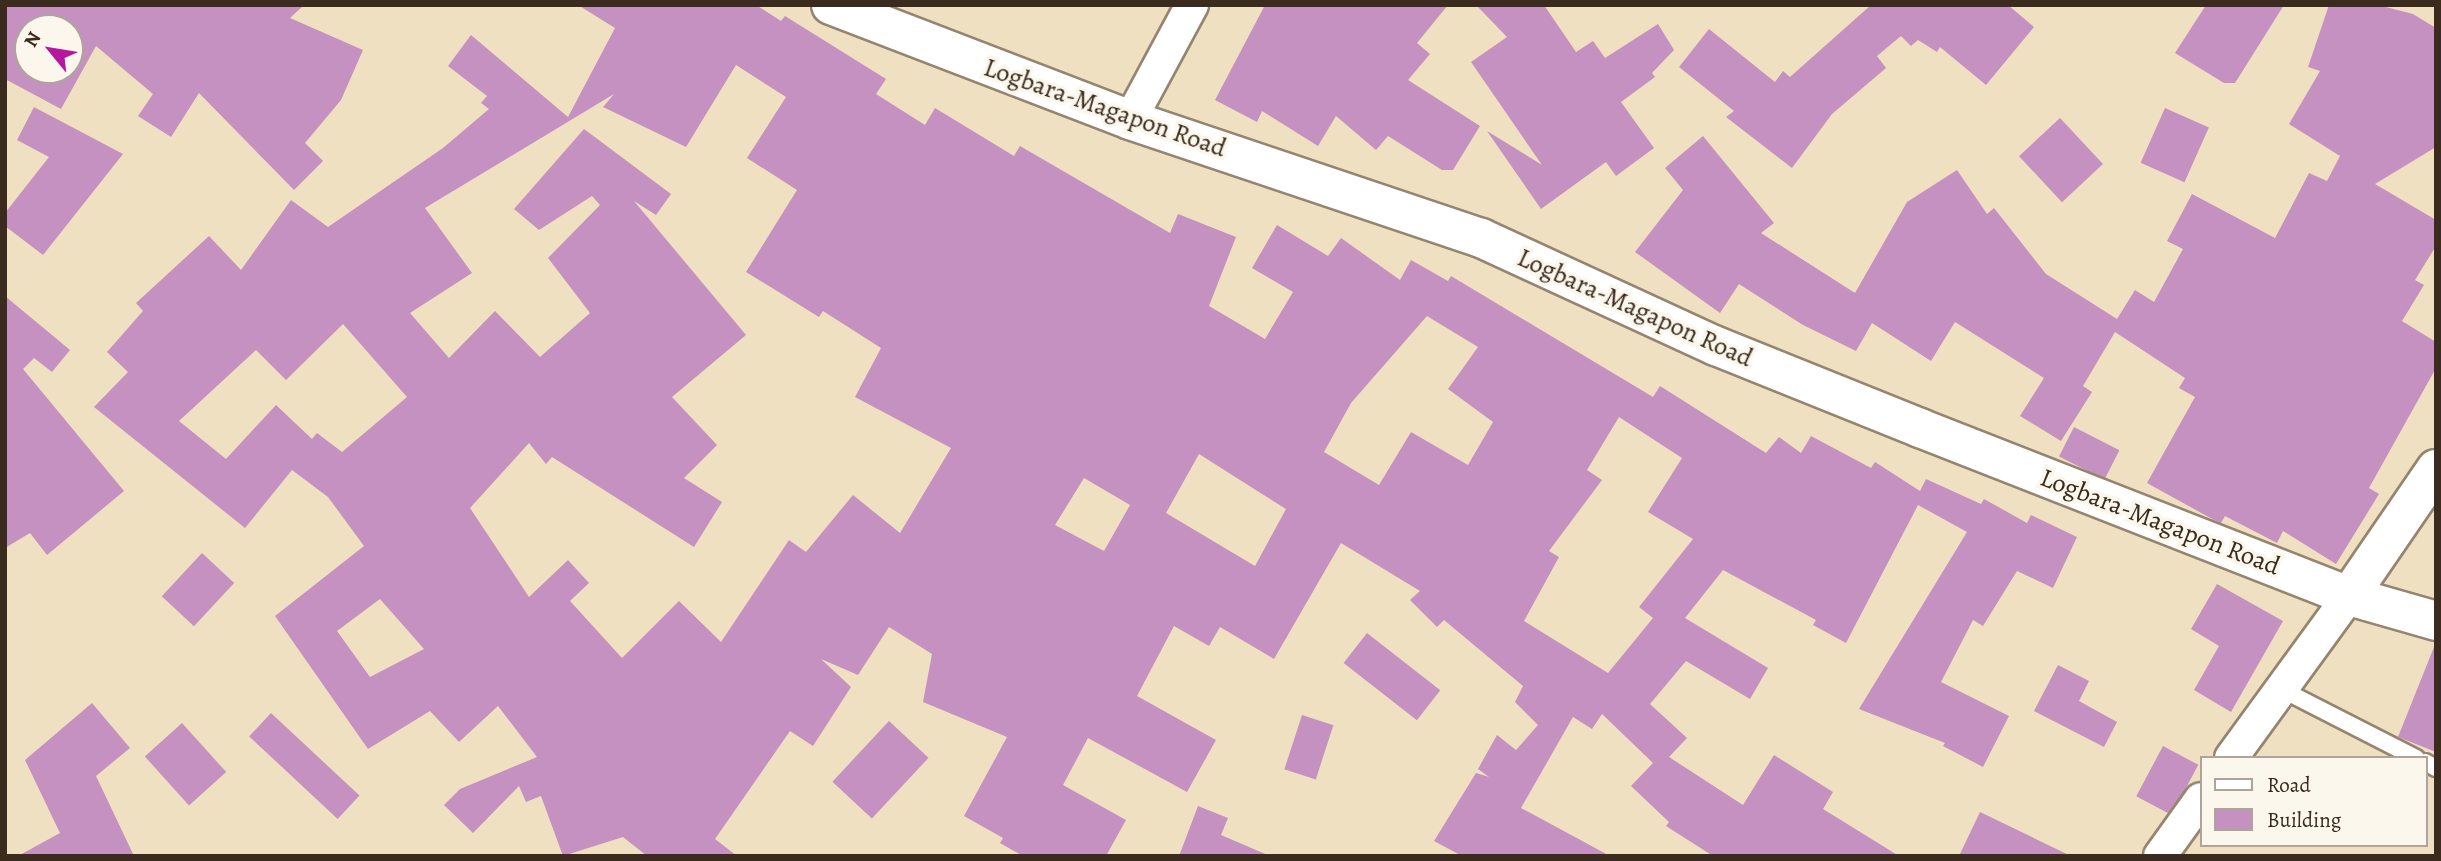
<!DOCTYPE html>
<html>
<head>
<meta charset="utf-8">
<style>
  body { margin:0 }
  #map { position:relative; width:2441px; height:861px; overflow:hidden; background:#efe0c1; font-family:Alegreya,serif }
  div>[style] { position:absolute }
  [style*='--x'] { left:calc(var(--x)*1px); top:calc(var(--y)*1px); width:calc(var(--w)*1px); rotate:calc(var(--a)*1deg) }
  .building>* { inset:0; background:#c591c1; transform-origin:0 0 }
  .roads { filter:drop-shadow(2px 0 #958570) drop-shadow(-2px 0 #958570) drop-shadow(0 2px #958570) drop-shadow(0 -2px #958570) }
  .service>* { height:16px; margin:-8px; padding:0 8px; transform-origin:8px; border-radius:8px; background:#fff }
  .minor>* { height:32px; margin:-16px; padding:0 16px; transform-origin:16px; border-radius:16px; background:#fff }
  .tertiary>* { height:38px; margin:-19px; padding:0 19px; transform-origin:19px; border-radius:19px; background:#fff }
  span { translate:-50% -50%; white-space:nowrap; text-align:center; line-height:1.15; -webkit-text-stroke:7px #fbf7ec; paint-order:stroke }
  .street-label { font-size:26px; color:#3b2a1e }
  .frame { position:absolute; inset:0; border:7px solid #3b2a1e; pointer-events:none }
  .legend { position:absolute; left:2200px; top:756px; width:228px; height:91px; box-sizing:border-box; background:#fbf7ec; border:2px solid #aea59a; margin:0; padding:9px 12px; list-style:none; font-size:21px; color:#3b2a1e }
  .legend li { display:flex; align-items:center; gap:14px; height:35px }
  .legend b { width:35px; border:2px solid #aea59a }
  .north { position:absolute; left:14px; top:14px; width:70px; height:70px; box-sizing:border-box; background:#fbf7ec; border:2px solid #aea59a; border-radius:50%; rotate:300deg; font-size:19px; font-weight:700; line-height:28px; text-align:center; color:#3b2a1e }
  .north::after { content:''; display:block; margin:auto; width:24px; height:32px; background:#b5179e; clip-path:polygon(50% 0,100% 100%,50% 72%,0 100%) }
</style>
</head>
<body>
<div id="map">
  <div class="building">
    <div style="clip-path:polygon(evenodd,5px 5px,304px 5px,290px 18px,363px 50px,341px 100px,305px 143px,323px 161px,294px 190px,199px 93px,171px 137px,138px 116px,153px 94px,96px 46px,61px 109px,5px 79px,5px 5px,28px 28px,70px 28px,70px 70px,28px 70px,28px 28px)"></div>
    <div style="clip-path:polygon(evenodd,578px 5px,756px 5px,781px 21px,785px 16px,886px 79px,876px 94px,925px 125px,935px 108px,1014px 156px,1020px 146px,1170px 233px,1178px 214px,1236px 237px,1209px 306px,1265px 339px,1293px 292px,1252px 268px,1277px 225px,1328px 256px,1341px 238px,1400px 280px,1411px 260px,1448px 281px,1451px 276px,1653px 397px,1660px 386px,1766px 453px,1779px 437px,1801px 453px,1811px 436px,1871px 468px,1875px 462px,1920px 491px,1926px 479px,1981px 504px,1984px 499px,2027px 523px,2031px 515px,2077px 537px,2053px 588px,2017px 571px,1983px 626px,1973px 620px,1941px 682px,2009px 716px,1983px 767px,1943px 746px,1945px 743px,1859px 709px,1967px 532px,1918px 505px,1846px 643px,1813px 625px,1816px 620px,1723px 570px,1685px 618px,1768px 668px,1750px 699px,1686px 661px,1650px 704px,1687px 738px,1669px 757px,1743px 805px,1774px 755px,1833px 792px,1823px 809px,1899px 856px,1713px 856px,1666px 826px,1669px 822px,1631px 786px,1653px 763px,1602px 714px,1592px 729px,1573px 717px,1521px 808px,1610px 856px,1462px 856px,1434px 841px,1476px 773px,1489px 777px,1478px 769px,1497px 735px,1516px 750px,1538px 725px,1515px 702px,1523px 686px,1444px 620px,1437px 627px,1410px 600px,1420px 591px,1341px 543px,1274px 659px,1220px 627px,1209px 646px,1174px 626px,1137px 696px,1216px 740px,1187px 792px,1088px 738px,1063px 785px,1126px 820px,1106px 856px,1023px 856px,1000px 843px,1003px 838px,964px 816px,1007px 737px,923px 702px,932px 654px,889px 627px,858px 675px,821px 659px,851px 687px,813px 746px,790px 731px,715px 839px,737px 856px,647px 856px,623px 837px,563px 856px,541px 796px,526px 802px,519px 786px,473px 833px,444px 805px,460px 789px,537px 757px,498px 706px,459px 742px,430px 711px,368px 749px,275px 616px,364px 546px,328px 497px,292px 470px,245px 528px,94px 407px,128px 372px,107px 352px,143px 311px,136px 303px,209px 236px,241px 270px,291px 200px,328px 227px,443px 148px,489px 109px,481px 103px,487px 96px,448px 66px,471px 35px,568px 117px,615px 28px,578px 5px,736px 65px,786px 97px,747px 158px,797px 190px,746px 272px,819px 317px,823px 311px,881px 348px,855px 397px,951px 448px,900px 533px,853px 495px,806px 552px,789px 540px,721px 642px,679px 601px,622px 658px,570px 601px,589px 583px,568px 560px,529px 597px,470px 508px,529px 443px,546px 464px,552px 457px,694px 547px,722px 502px,684px 478px,717px 445px,672px 397px,746px 335px,634px 201px,656px 215px,671px 194px,584px 129px,514px 209px,539px 230px,592px 196px,600px 205px,548px 258px,590px 313px,540px 357px,495px 311px,449px 358px,410px 313px,472px 273px,425px 208px,614px 94px,603px 107px,686px 147px,736px 65px,578px 5px,1427px 316px,1478px 347px,1448px 389px,1493px 422px,1468px 465px,1411px 432px,1379px 485px,1324px 452px,1351px 403px,1427px 316px,578px 5px,343px 324px,407px 397px,342px 452px,317px 433px,312px 439px,276px 405px,226px 459px,179px 421px,256px 350px,286px 380px,343px 324px,578px 5px,1619px 417px,1682px 458px,1648px 512px,1693px 539px,1639px 607px,1653px 618px,1608px 673px,1524px 621px,1559px 557px,1549px 551px,1602px 480px,1587px 470px,1619px 417px,578px 5px,1199px 454px,1286px 509px,1255px 566px,1166px 513px,1199px 454px,578px 5px,1084px 478px,1130px 505px,1104px 551px,1055px 525px,1084px 478px,578px 5px,380px 599px,424px 649px,370px 677px,337px 631px,380px 599px)"></div>
    <div style="clip-path:polygon(1265px 5px,1448px 5px,1417px 43px,1430px 54px,1408px 80px,1480px 126px,1453px 170px,1442px 170px,1388px 136px,1376px 150px,1336px 116px,1318px 146px,1262px 111px,1257px 122px,1215px 100px)"></div>
    <div style="clip-path:polygon(1476px 5px,1544px 5px,1576px 52px,1593px 41px,1605px 58px,1658px 24px,1674px 50px,1652px 73px,1655px 77px,1621px 102px,1654px 148px,1616px 176px,1606px 162px,1541px 209px,1487px 131px,1542px 165px,1471px 62px,1507px 37px)"></div>
    <div style="clip-path:polygon(1871px 5px,2008px 5px,2034px 27px,1986px 85px,1940px 47px,1937px 52px,1918px 40px,1911px 46px,1901px 36px,1877px 56px,1886px 68px,1832px 114px,1792px 168px,1726px 117px,1734px 111px,1679px 67px,1709px 29px,1775px 82px,1783px 71px,1790px 77px)"></div>
    <div style="clip-path:polygon(2206px 5px,2284px 5px,2235px 83px,2224px 83px,2175px 53px)"></div>
    <div style="clip-path:polygon(2329px 5px,2378px 5px,2413px 14px,2436px 28px,2436px 147px,2375px 184px,2436px 220px,2436px 246px,2415px 280px,2424px 285px,2402px 321px,2436px 342px,2436px 368px,2369px 488px,2379px 494px,2336px 564px,2283px 531px,2277px 543px,2225px 516px,2221px 523px,2214px 520px,2147px 483px,2195px 397px,2179px 388px,2185px 378px,2115px 332px,2083px 386px,2092px 392px,2061px 441px,2020px 416px,2044px 378px,1955px 322px,1931px 361px,1872px 323px,1856px 351px,1803px 325px,1739px 284px,1720px 313px,1635px 252px,1683px 190px,1665px 168px,1703px 136px,1774px 223px,1761px 233px,1855px 293px,1907px 202px,1957px 170px,1987px 214px,1994px 208px,2046px 274px,2117px 319px,2135px 290px,2154px 302px,2183px 249px,2167px 241px,2192px 194px,2275px 238px,2309px 173px,2327px 181px,2340px 156px,2289px 124px,2320px 71px,2308px 67px)"></div>
    <div style="clip-path:polygon(34px 107px,123px 154px,43px 255px,5px 226px,5px 213px,49px 157px,17px 140px)"></div>
    <div style="left:2165px;top:108px;width:48px;height:60px;rotate:24deg"></div>
    <div style="left:2060px;top:118px;width:63px;height:56px;rotate:47deg"></div>
    <div style="clip-path:polygon(5px 296px,70px 350px,52px 372px,34px 358px,23px 369px,124px 491px,47px 555px,30px 533px,5px 548px)"></div>
    <div style="left:2074px;top:427px;width:51px;height:33px;rotate:27deg"></div>
    <div style="left:202px;top:553px;width:44px;height:59px;rotate:43deg"></div>
    <div style="clip-path:polygon(2217px 584px,2283px 621px,2231px 712px,2194px 690px,2219px 646px,2191px 629px)"></div>
    <div style="left:1367px;top:633px;width:93px;height:38px;rotate:38deg"></div>
    <div style="clip-path:polygon(2434px 647px,2436px 647px,2436px 752px,2398px 737px)"></div>
    <div style="clip-path:polygon(2058px 665px,2089px 681px,2079px 701px,2117px 722px,2104px 747px,2034px 711px)"></div>
    <div style="clip-path:polygon(92px 703px,130px 748px,96px 776px,134px 856px,18px 856px,60px 833px,25px 760px)"></div>
    <div style="left:271px;top:713px;width:121px;height:32px;rotate:43deg"></div>
    <div style="left:1302px;top:715px;width:33px;height:57px;rotate:18deg"></div>
    <div style="left:889px;top:721px;width:54px;height:83px;rotate:43deg"></div>
    <div style="left:182px;top:723px;width:66px;height:50px;rotate:48deg"></div>
    <div style="left:2163px;top:746px;width:40px;height:57px;rotate:28deg"></div>
    <div style="clip-path:polygon(1198px 806px,1228px 818px,1221px 835px,1270px 856px,1179px 856px)"></div>
    <div style="clip-path:polygon(1980px 812px,2071px 856px,1959px 856px)"></div>
  </div>
  <div class="roads">
    <div class="service">
      <div style="--x:2281;--y:689;--w:152;--a:27.1"></div>
      <div style="--x:2425;--y:762;--w:13;--a:29"></div>
    </div>
    <div class="minor">
      <div style="--x:1130;--y:120;--w:131;--a:-61.7"></div>
      <div style="--x:2231;--y:758;--w:200;--a:-53.9"></div>
      <div style="--x:2160;--y:856;--w:70;--a:-54.3"></div>
    </div>
    <div class="tertiary">
      <div style="--x:831;--y:5;--w:320;--a:21"></div>
      <div style="--x:1130;--y:120;--w:370;--a:18.6"></div>
      <div style="--x:1481;--y:238;--w:259;--a:24.7"></div>
      <div style="--x:1716;--y:346;--w:220;--a:21.9"></div>
      <div style="--x:1920;--y:428;--w:461;--a:21.4"></div>
      <div style="--x:2349;--y:596;--w:91;--a:16"></div>
      <div style="--x:2349;--y:596;--w:154;--a:-55.6"></div>
    </div>
  </div>
  <div class="street-label">
    <span style="left:1105px;top:108px;rotate:19deg">Logbara-Magapon Road</span>
    <span style="left:1635px;top:308px;rotate:24deg">Logbara-Magapon Road</span>
    <span style="left:2160px;top:522px;rotate:21deg">Logbara-Magapon Road</span>
  </div>
  <div class="frame"></div>
  <ul class="legend">
  <li><b style="height:9px;background:#fff"></b>Road</li>
  <li><b style="height:19px;background:#c591c1"></b>Building</li>
  </ul>
  <div class="north">N</div>
</div>
</body>
</html>
